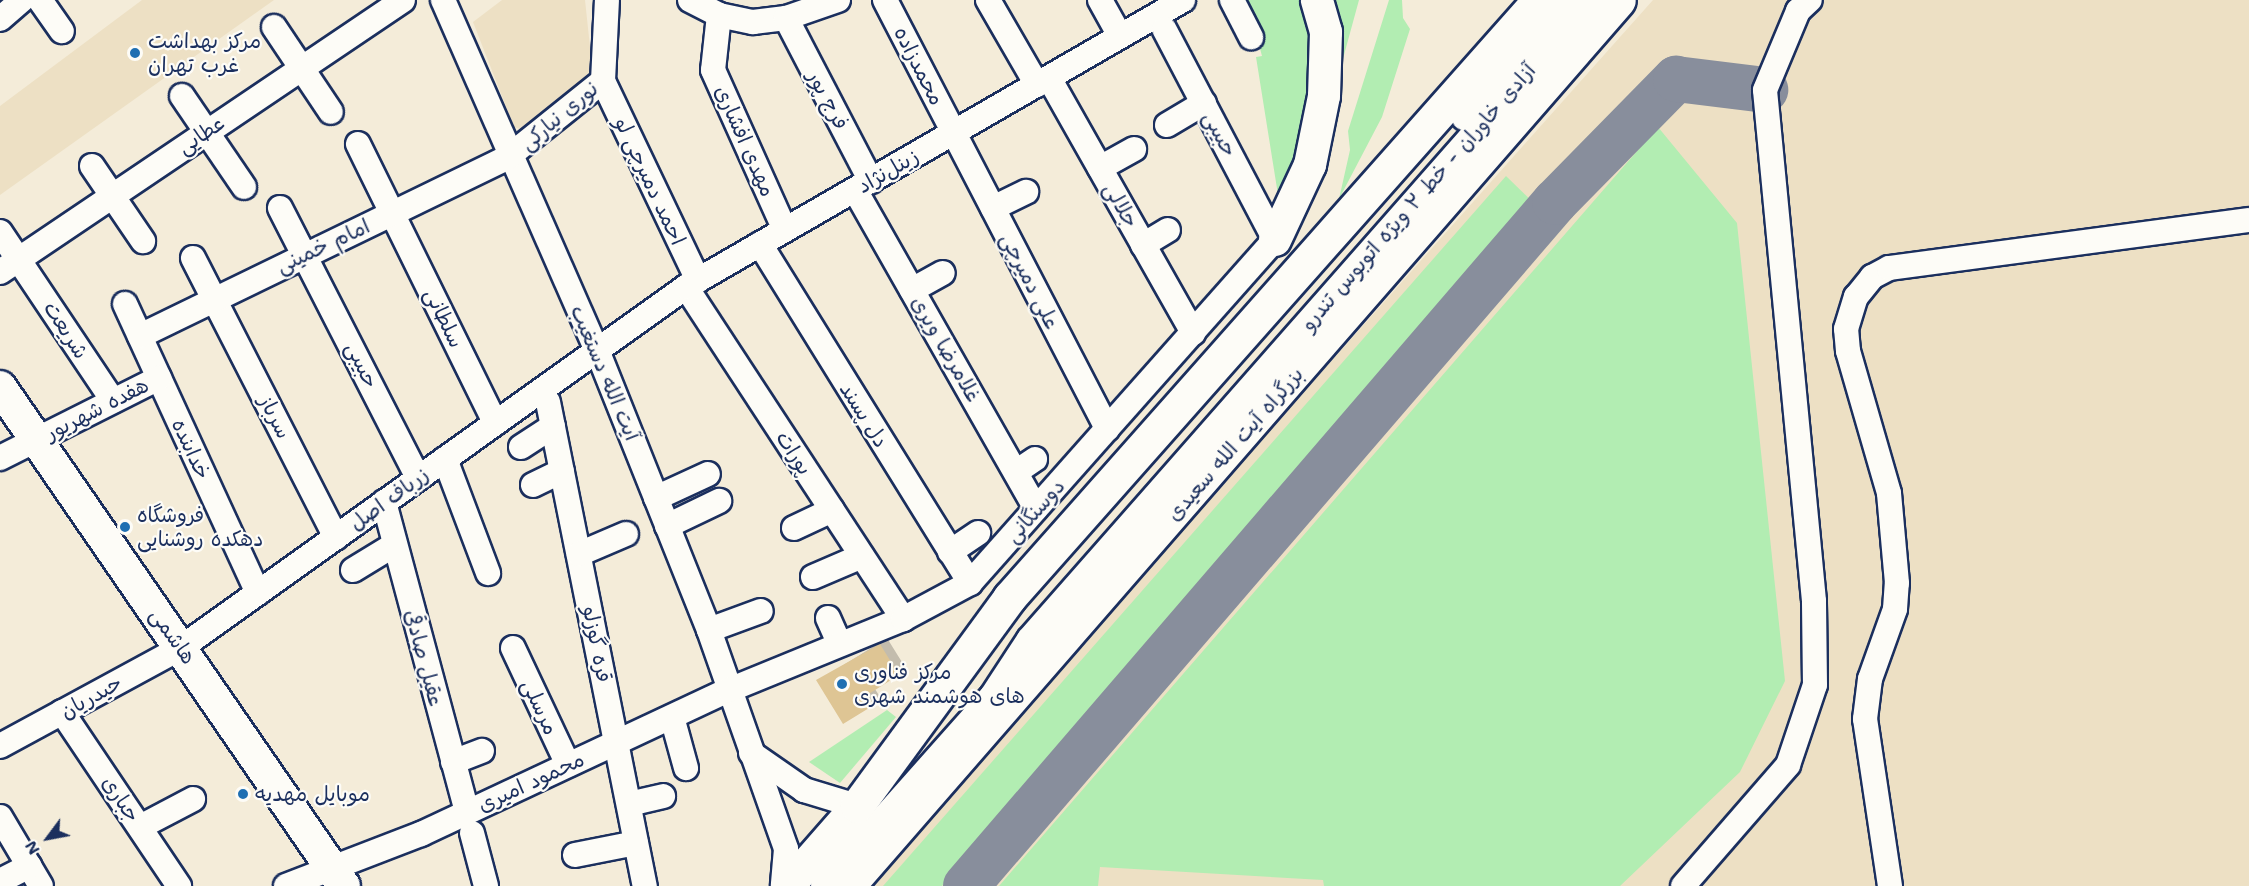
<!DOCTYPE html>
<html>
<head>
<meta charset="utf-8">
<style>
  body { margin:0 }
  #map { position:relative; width:2249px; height:886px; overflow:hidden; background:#f4ecd9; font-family:"Shantell Sans","Playpen Sans Arabic",sans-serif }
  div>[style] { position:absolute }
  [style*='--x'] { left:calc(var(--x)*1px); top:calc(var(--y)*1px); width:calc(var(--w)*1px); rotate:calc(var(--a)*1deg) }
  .built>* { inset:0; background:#ede0c4 }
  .green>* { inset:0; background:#b2edb2 }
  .shadow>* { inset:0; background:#0003 }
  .taxiway>* { height:46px; margin:-23px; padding:0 23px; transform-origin:23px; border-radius:23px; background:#888e9c }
  .building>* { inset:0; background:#dec594 }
  .roads { filter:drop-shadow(2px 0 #1b2f5e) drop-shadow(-2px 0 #1b2f5e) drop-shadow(0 2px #1b2f5e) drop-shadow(0 -2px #1b2f5e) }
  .minor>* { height:24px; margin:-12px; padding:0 12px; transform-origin:12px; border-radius:12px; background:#fdfcf7 }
  .major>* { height:32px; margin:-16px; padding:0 16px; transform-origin:16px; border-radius:16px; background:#fdfcf7 }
  .highway>* { height:33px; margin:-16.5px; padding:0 16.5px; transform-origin:16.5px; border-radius:16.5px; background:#fdfcf7 }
  .dots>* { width:16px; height:16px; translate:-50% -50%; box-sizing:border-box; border:3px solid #fdfcf7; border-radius:50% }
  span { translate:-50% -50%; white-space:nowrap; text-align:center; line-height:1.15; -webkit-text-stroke:4.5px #fdfcf7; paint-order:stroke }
  .poi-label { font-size:21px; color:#1b2f5e }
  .left { translate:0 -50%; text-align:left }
  .street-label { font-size:21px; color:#1b2f5e }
  .north { position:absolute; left:18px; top:808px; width:60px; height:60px; -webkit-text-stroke:4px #fdfcf7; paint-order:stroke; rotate:238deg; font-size:16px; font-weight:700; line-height:24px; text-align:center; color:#1b2f5e }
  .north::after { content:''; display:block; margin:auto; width:21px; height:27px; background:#1b2f5e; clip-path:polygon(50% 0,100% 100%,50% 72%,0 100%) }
</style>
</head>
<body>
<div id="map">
  <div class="built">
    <div style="clip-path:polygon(142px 0,274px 0,0 195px,0 106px)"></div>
    <div style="clip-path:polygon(502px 0,585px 0,593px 75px,528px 132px,514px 127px,473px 22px)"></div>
    <div style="clip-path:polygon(1653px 0,2249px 0,2249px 886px,864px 886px)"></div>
  </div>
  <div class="green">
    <div style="clip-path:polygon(1247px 0,1309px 0,1317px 26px,1303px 145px,1279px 201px,1256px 57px,1262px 56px)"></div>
    <div style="clip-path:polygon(1328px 0,1359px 0,1335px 88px)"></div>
    <div style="clip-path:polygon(1389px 0,1402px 0,1403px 18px,1410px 29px,1382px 117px,1339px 199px,1350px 150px,1348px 131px)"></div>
    <div style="clip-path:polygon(1658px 127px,1737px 223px,1785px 681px,1740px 772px,1620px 886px,1324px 886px,1323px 880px,1100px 867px,1098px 886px,999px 886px)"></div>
    <div style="clip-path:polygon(1506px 176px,1540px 209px,1298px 487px,942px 886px,883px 886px)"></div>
    <div style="clip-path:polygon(887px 710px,896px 717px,840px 783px,809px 762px)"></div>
  </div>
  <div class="shadow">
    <div style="clip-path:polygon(887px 638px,905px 667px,875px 689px,880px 697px,873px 704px,818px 681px)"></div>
  </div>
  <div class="taxiway">
    <div style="--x:966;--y:886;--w:903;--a:-49.27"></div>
    <div style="--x:1555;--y:202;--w:173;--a:-45.5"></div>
    <div style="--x:1676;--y:79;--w:90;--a:7"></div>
  </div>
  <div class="building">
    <div style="clip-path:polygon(880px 644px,899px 675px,867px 695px,874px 705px,843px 724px,816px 680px)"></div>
  </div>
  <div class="roads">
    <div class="minor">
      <div style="--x:40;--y:0;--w:38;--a:55"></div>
      <div style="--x:443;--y:0;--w:382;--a:66.3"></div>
      <div style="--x:597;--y:350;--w:302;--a:68.2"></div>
      <div style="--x:709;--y:630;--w:232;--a:70.6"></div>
      <div style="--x:786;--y:849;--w:37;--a:95"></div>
      <div style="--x:690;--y:0;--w:33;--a:27"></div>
      <div style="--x:719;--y:15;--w:35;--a:12"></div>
      <div style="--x:753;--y:22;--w:33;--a:-7"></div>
      <div style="--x:786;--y:18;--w:55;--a:-19.1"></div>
      <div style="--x:885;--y:0;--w:483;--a:62.6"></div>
      <div style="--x:988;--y:0;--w:98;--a:60"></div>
      <div style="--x:1100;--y:0;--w:41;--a:60.9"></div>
      <div style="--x:1232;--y:0;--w:42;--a:62.8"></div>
      <div style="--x:719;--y:15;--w:55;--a:96.2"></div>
      <div style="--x:713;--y:70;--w:175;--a:65.8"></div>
      <div style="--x:786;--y:18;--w:184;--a:62.5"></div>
      <div style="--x:0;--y:19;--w:29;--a:-41"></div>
      <div style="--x:274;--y:27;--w:102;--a:56.2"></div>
      <div style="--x:1049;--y:78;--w:293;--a:60.5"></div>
      <div style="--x:603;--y:81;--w:221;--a:64.5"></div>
      <div style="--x:182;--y:96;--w:110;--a:55.7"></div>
      <div style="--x:1464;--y:118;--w:157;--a:-48.6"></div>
      <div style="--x:1167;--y:125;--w:43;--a:-30.7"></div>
      <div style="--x:358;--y:144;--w:311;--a:63.8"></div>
      <div style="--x:92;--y:166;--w:91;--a:55.8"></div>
      <div style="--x:1100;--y:168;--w:39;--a:-29"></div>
      <div style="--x:855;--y:190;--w:366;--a:60.4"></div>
      <div style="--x:280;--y:208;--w:303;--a:62.9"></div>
      <div style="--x:993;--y:208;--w:37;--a:-26"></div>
      <div style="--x:0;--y:232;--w:203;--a:56.2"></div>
      <div style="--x:760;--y:244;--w:399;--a:58.2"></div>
      <div style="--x:1143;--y:245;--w:29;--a:-31"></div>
      <div style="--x:193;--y:258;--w:314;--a:62.9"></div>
      <div style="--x:0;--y:272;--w:486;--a:-34"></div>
      <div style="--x:686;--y:287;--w:397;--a:56.8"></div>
      <div style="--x:912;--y:290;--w:35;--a:-29"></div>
      <div style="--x:125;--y:304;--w:318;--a:65.3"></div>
      <div style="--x:140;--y:336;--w:409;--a:-25.9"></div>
      <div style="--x:508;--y:157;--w:122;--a:-38.7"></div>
      <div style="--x:603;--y:81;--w:81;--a:-87.2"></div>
      <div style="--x:548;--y:402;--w:494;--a:78.7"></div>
      <div style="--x:521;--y:447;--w:38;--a:-33"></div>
      <div style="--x:0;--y:458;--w:178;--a:-26.7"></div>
      <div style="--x:445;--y:459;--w:122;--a:69.3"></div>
      <div style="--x:1016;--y:472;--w:23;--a:-34"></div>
      <div style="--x:533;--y:485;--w:32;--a:-26"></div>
      <div style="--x:656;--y:498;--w:57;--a:-24.8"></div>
      <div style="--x:384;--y:502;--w:321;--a:75"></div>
      <div style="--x:667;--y:526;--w:58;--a:-25.7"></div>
      <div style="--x:794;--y:528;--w:42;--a:-25.3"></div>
      <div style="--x:950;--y:552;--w:34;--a:-34"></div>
      <div style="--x:579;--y:554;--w:51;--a:-23.1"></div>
      <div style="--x:353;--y:570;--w:48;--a:-31.4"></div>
      <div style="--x:813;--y:577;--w:53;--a:-23.2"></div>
      <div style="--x:828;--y:618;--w:27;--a:66"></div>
      <div style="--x:709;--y:630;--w:55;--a:-20.1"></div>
      <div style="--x:513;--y:648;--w:129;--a:64.8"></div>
      <div style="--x:62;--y:712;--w:210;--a:56.1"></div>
      <div style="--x:672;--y:717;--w:53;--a:74.6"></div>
      <div style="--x:0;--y:746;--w:207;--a:-28.5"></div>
      <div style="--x:182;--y:647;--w:619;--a:-35.54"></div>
      <div style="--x:686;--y:287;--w:574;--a:-30"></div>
      <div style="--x:751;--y:753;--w:65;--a:34.9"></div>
      <div style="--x:804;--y:790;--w:55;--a:16.8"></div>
      <div style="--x:453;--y:762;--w:31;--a:-21"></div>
      <div style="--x:629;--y:804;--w:35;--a:-13"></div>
      <div style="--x:0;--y:817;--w:80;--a:59.3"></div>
      <div style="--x:140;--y:827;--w:60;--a:-27.8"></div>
      <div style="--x:472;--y:833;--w:55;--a:75.2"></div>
      <div style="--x:575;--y:855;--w:62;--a:-11.1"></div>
      <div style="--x:0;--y:881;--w:33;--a:-27"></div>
      <div style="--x:286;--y:886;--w:145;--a:-21.1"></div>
      <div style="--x:421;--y:834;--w:340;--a:-25.1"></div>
      <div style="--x:729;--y:690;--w:188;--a:-22.2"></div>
      <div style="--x:903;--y:619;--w:76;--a:-28.2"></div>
      <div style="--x:970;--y:583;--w:459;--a:-48.4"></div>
      <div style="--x:1275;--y:240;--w:238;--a:-117.7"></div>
      <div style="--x:823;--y:886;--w:253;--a:-48.4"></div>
      <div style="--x:991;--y:697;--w:69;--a:-56.8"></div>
      <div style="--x:1029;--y:639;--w:851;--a:-48.67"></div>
      <div style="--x:1683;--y:886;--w:160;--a:-49"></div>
      <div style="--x:1788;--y:765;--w:84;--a:-71.4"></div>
      <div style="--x:1815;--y:685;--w:84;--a:-90.7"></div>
      <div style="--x:1814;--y:601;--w:513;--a:-95.48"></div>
      <div style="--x:1765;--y:90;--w:86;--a:-67.3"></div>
      <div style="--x:1798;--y:11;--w:16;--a:-43"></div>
      <div style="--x:1890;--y:886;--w:169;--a:-98.5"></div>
      <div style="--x:1865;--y:719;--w:40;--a:-82.9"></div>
      <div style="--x:1870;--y:679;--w:74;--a:-70.3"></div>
      <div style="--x:1895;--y:609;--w:26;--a:-86"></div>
      <div style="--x:1897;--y:583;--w:90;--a:-95.1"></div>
      <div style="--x:1889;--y:493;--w:148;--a:-106.1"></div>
      <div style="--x:1848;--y:351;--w:22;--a:-95"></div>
      <div style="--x:1846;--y:329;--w:34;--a:-73"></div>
      <div style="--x:1856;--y:297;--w:26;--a:-51"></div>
      <div style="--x:1872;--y:277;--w:19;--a:-28"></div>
      <div style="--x:1889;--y:268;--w:363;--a:-7.6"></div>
    </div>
    <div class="major">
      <div style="--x:1275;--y:240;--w:83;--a:-65"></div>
      <div style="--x:1310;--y:165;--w:70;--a:-78.5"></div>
      <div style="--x:1324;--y:96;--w:64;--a:-88.2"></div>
      <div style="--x:1326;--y:32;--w:33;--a:-106"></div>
      <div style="--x:0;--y:387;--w:606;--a:55.42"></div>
    </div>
    <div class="highway">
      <div style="--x:787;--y:886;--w:106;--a:-48.8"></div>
      <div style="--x:857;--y:806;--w:258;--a:-53.8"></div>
      <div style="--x:1009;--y:598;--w:799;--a:-48.45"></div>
      <div style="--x:848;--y:886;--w:1174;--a:-48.97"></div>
    </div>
  </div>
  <div class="dots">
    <div style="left:135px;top:53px;background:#1f6fb2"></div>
    <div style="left:125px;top:527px;background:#1f6fb2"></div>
    <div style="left:842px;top:684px;background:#1f6fb2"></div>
    <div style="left:243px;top:794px;background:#1f6fb2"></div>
  </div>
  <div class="poi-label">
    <span class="left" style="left:148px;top:53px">مرکز بهداشت<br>غرب تهران</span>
    <span class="left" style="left:137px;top:527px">فروشگاه<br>دهکده روشنایی</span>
    <span class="left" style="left:854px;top:684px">مرکز فناوری<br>های هوشمند شهری</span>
    <span class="left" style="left:255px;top:794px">موبایل مهدیه</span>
  </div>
  <div class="street-label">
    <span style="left:919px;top:66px;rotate:63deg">محمدزاده</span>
    <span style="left:828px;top:100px;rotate:62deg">فرج پور</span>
    <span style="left:559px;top:116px;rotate:-40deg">نوری نیارکی</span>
    <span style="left:1220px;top:134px;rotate:62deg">حبیبی</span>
    <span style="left:201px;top:135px;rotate:-34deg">عطایی</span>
    <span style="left:745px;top:141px;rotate:66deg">مهدی افشاری</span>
    <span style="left:888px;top:171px;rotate:-30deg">زینل‌نژاد</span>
    <span style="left:650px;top:181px;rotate:65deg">احمد دمیرچی لو</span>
    <span style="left:1418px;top:197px;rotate:-49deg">آزادی خاوران - خط ۲ ویژه اتوبوس تندرو</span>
    <span style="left:1121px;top:205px;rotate:60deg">جلالی</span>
    <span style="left:323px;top:246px;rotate:-25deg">امام خمینی</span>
    <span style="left:1030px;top:281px;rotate:63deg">علی دمیرچی</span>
    <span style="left:444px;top:318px;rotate:64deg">سلطانی</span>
    <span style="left:66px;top:330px;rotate:57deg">شریعت</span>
    <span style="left:946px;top:349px;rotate:60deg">غلامرضا ویری</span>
    <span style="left:362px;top:365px;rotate:64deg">حبیبی</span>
    <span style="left:605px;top:373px;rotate:67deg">آیت الله دستغیب</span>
    <span style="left:97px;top:409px;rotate:-27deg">هفده شهریور</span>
    <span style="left:864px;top:415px;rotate:58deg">دل پسند</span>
    <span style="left:275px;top:417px;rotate:63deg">سرباز</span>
    <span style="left:1235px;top:444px;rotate:-49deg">بزرگراه آیت الله سعیدی</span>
    <span style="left:191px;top:449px;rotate:65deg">خدابنده</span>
    <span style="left:794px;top:453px;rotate:57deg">پورات</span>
    <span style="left:389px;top:499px;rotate:-36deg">زرباف اصل</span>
    <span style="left:1035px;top:511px;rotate:-48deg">دوسنگانی</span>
    <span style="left:173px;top:636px;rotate:55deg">هاشمی</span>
    <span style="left:597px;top:644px;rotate:79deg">قره گوزلو</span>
    <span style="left:424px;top:658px;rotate:75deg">عقیل صادقی</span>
    <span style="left:91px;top:697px;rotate:-29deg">حیدریان</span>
    <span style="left:540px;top:707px;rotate:65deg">مرسلی</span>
    <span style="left:531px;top:782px;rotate:-25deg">محمود امیری</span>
    <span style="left:121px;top:799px;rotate:56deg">جباری</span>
  </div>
  <div class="north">N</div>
</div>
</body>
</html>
